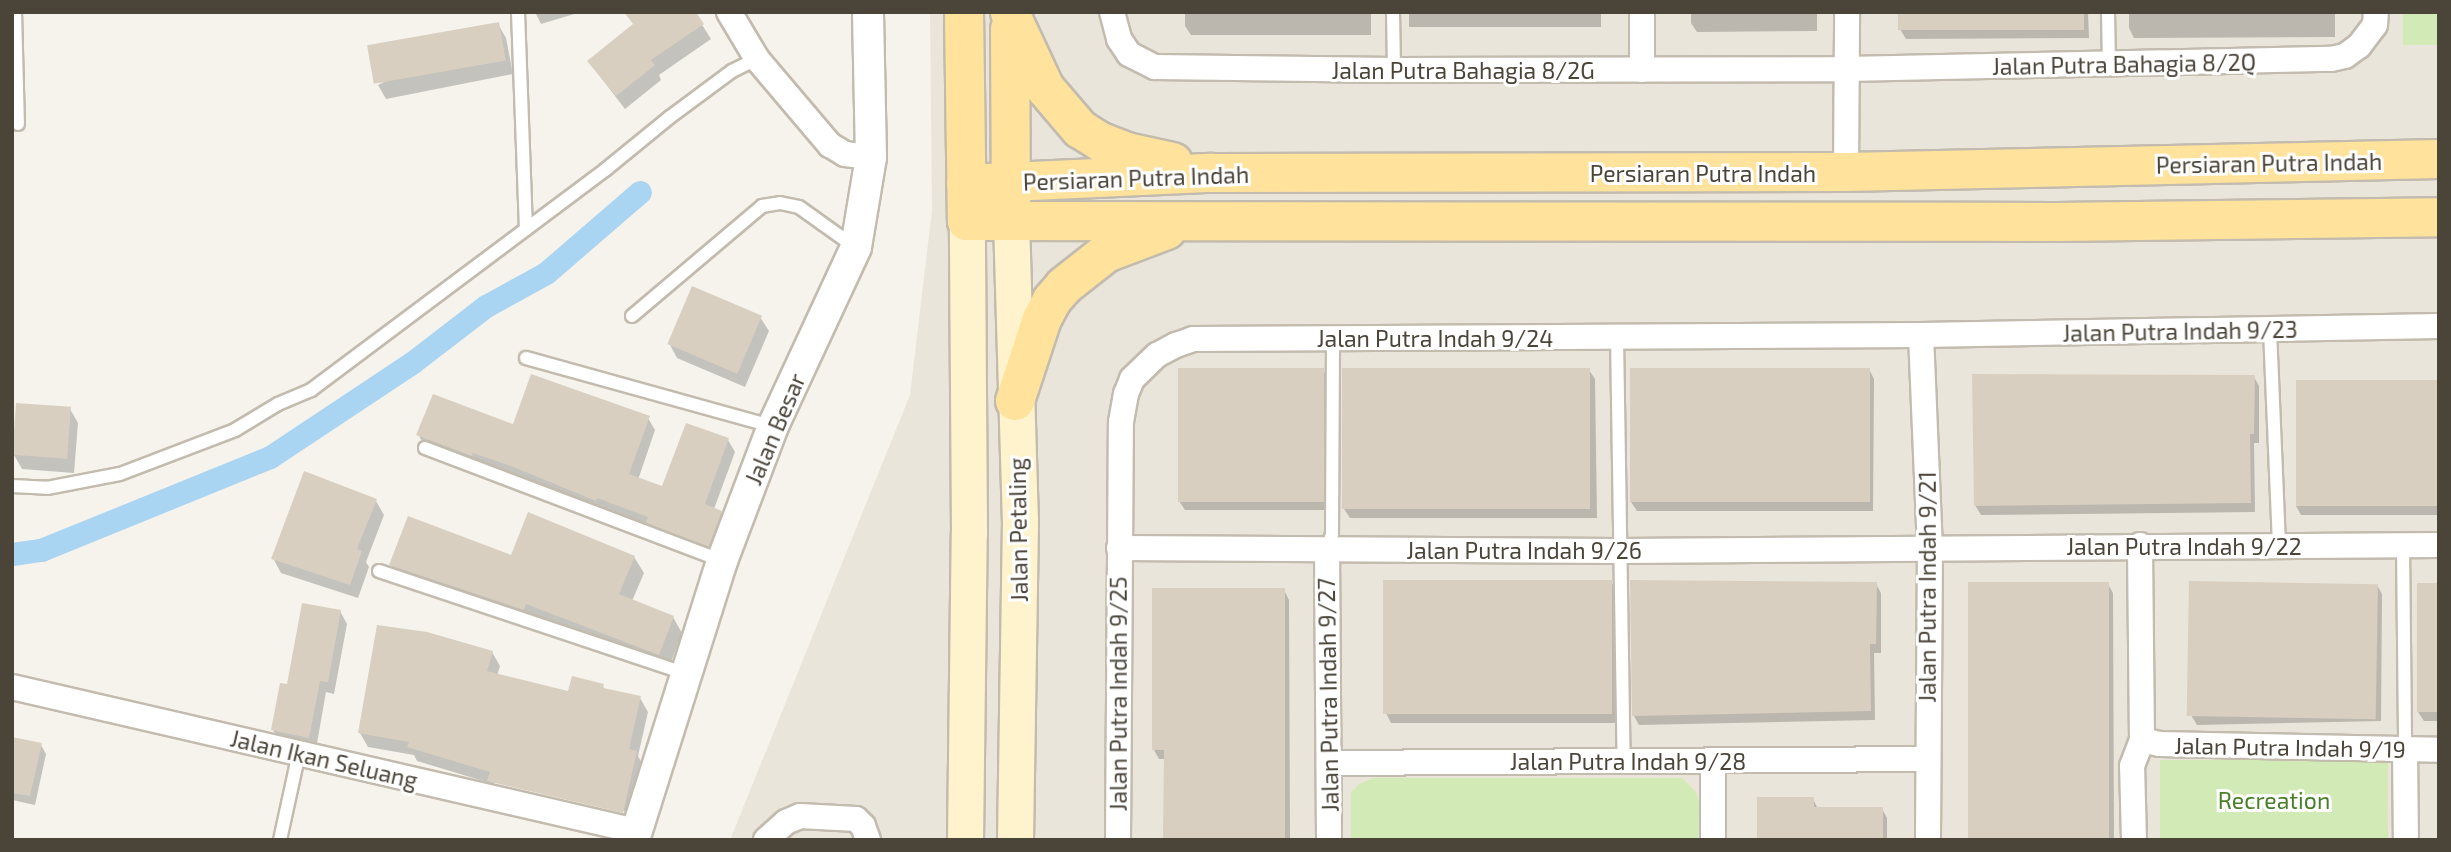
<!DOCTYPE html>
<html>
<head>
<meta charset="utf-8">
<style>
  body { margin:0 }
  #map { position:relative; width:2451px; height:852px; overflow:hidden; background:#f6f3ec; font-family:"Exo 2",sans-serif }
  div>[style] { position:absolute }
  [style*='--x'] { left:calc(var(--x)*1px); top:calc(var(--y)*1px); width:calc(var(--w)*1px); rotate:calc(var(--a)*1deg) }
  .residential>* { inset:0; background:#eae5da }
  .green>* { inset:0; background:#d2eab5; transform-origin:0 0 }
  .shadow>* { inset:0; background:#0003; transform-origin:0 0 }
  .canal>* { height:23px; margin:-11.5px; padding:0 11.5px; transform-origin:11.5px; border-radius:11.5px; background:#a9d4f2 }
  .building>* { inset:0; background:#d8cfc1; transform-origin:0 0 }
  .roads { filter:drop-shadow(2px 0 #c2bbae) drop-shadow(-2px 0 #c2bbae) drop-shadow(0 2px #c2bbae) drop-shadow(0 -2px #c2bbae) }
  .service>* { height:12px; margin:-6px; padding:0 6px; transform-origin:6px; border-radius:6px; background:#fff }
  .minor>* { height:24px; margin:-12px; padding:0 12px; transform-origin:12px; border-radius:12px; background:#fff }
  .tertiary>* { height:30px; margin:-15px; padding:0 15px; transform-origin:15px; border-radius:15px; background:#fff }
  .secondary>* { height:35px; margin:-17.5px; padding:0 17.5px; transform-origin:17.5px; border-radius:17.5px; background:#fff3cd }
  .primary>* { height:38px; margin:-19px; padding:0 19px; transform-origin:19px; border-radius:19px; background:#ffe39c }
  span { translate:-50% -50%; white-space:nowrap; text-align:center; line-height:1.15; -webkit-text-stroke:6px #fff; paint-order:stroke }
  .street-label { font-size:23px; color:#4b4439 }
  .park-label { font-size:23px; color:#4a7f2a }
  .frame { position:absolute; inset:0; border:14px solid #4b4439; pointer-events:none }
</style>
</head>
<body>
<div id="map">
  <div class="residential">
    <div style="clip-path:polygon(930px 12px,2439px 12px,2439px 840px,730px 840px,910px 395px,932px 210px)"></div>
  </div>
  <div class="green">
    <div style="left:2403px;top:12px;width:36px;height:33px"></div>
    <div style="left:2160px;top:760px;width:228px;height:80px"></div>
    <div style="clip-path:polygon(1373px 778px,1682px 778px,1696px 792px,1699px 802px,1698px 840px,1351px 840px,1351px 793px,1359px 784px)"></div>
  </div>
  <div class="shadow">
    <div style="clip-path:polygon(535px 12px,581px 12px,541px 24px)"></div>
    <div style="clip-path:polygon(626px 12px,694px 12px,711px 39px,659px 75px,661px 80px,625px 109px,589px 62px,634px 25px)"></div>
    <div style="clip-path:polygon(1185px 12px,1371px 12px,1371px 35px,1191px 35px,1185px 26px)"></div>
    <div style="left:1409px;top:12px;width:192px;height:15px"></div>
    <div style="clip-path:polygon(1691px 12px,1817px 12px,1817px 31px,1697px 32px,1691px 23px)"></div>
    <div style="clip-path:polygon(1901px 12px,2088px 12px,2089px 38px,1906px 39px,1900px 29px)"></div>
    <div style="clip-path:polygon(2129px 12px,2335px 12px,2335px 37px,2134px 38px,2129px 28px)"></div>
    <div style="clip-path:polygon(498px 24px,506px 38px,513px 74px,386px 99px,378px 85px)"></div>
    <div style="clip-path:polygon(760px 317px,769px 331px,745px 387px,677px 358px,669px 343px)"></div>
    <div style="clip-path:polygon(1869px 369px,1874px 379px,1873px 511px,1637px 511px,1631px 502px)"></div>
    <div style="clip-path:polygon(1323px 370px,1328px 379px,1328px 510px,1185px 510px,1179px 501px)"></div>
    <div style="clip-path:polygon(1589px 370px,1595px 379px,1597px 518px,1350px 518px,1344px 509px)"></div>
    <div style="clip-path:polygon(2254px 377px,2259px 386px,2259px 443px,2254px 443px,2255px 512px,1981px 515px,1975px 505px)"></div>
    <div style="clip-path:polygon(2439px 382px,2439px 515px,2301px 515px,2296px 506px)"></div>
    <div style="clip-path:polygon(70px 409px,78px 423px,74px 473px,22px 469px,14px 455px)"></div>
    <div style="clip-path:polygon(648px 418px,655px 430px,638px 480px,663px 489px,728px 440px,735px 452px,714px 509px,721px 512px,728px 525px,716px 558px,657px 536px,652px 527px,604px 509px,603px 512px,425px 447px,418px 434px)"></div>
    <div style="clip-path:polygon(376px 501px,384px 515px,366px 562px,369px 567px,358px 598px,281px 573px,273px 558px)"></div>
    <div style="clip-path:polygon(512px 557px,634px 557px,644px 573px,632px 601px,673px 617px,682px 633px,668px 670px,401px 581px,391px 565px)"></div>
    <div style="clip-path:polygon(1611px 582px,1617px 591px,1619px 723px,1391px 723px,1386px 713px)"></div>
    <div style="clip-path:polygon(1876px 584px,1881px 593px,1881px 653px,1874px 653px,1875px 720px,1639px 725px,1634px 716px)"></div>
    <div style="clip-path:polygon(2108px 584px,2113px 593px,2114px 840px,1967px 840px)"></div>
    <div style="clip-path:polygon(2439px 584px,2439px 721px,2424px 721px,2418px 712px)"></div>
    <div style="clip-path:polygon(2377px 585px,2382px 594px,2381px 721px,2197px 725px,2191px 715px)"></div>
    <div style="clip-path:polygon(1284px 590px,1289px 600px,1290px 840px,1165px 840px,1166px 759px,1159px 759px,1154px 750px)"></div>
    <div style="clip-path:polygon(340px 611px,347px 624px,334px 694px,326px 692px,316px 749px,280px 742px,273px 730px,289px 686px)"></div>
    <div style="clip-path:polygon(evenodd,492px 652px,500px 666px,497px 676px,569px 694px,602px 685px,605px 690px,640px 698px,648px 712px,638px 756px,644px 767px,630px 826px,497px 795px,490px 783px,417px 761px,414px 755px,368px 747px,360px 733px,492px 652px,494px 781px,632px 813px,631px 816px,494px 785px,494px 781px)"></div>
    <div style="clip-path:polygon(12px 739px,41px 745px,46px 754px,35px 805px,12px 800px)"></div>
    <div style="clip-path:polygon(1813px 799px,1818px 809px,1882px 809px,1887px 818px,1887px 840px,1759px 840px)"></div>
  </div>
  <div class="canal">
    <div style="--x:12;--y:554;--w:29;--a:-8"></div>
    <div style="--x:41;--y:550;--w:247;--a:-22.1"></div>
    <div style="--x:270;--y:457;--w:172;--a:-33.6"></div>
    <div style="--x:413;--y:362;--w:92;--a:-37.5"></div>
    <div style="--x:486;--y:306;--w:68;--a:-28.8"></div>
    <div style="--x:546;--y:273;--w:124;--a:-40.8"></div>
  </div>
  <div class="building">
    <div style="clip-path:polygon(624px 12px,696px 12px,704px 24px,651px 60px,655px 65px,616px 96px,587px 61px,633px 24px)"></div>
    <div style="left:1898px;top:12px;width:186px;height:18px"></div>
    <div style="left:499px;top:22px;width:39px;height:134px;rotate:80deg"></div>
    <div style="left:692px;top:286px;width:76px;height:63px;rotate:23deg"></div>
    <div style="left:1178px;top:368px;width:146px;height:134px"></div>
    <div style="left:1342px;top:368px;width:248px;height:141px"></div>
    <div style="left:1630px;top:368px;width:240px;height:134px"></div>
    <div style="clip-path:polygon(531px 374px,650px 416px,629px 474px,662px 486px,686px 423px,729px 438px,705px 504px,722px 511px,709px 547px,646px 523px,648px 517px,597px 498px,596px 501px,511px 466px,473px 453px,472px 456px,416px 435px,433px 394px,513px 424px)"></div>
    <div style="clip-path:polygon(1972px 374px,2255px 375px,2254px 434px,2250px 434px,2251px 503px,1974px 506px)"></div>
    <div style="left:2439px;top:380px;width:126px;height:143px;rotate:90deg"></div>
    <div style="left:16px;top:403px;width:55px;height:52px;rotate:4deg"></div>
    <div style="clip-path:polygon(304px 471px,377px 499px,357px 549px,362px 551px,350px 585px,271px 559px)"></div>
    <div style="clip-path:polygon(528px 512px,635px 556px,619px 594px,674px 616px,659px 655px,526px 604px,524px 610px,389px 565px,408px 516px,511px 555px)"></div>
    <div style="left:1383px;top:580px;width:229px;height:134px"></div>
    <div style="clip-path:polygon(1630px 580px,1877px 582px,1876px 644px,1870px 644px,1871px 711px,1632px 716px)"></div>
    <div style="left:2189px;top:581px;width:189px;height:135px;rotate:1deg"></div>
    <div style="left:2109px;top:582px;width:258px;height:141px;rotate:90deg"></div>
    <div style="left:2417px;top:583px;width:22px;height:129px"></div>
    <div style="clip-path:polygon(1152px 588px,1285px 588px,1285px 840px,1163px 840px,1164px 750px,1152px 750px)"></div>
    <div style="clip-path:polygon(302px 603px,341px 610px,328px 682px,320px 681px,309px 738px,271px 730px,280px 683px,287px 684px)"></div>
    <div style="clip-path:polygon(377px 625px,427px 632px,493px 651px,487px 671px,568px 691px,572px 676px,604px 684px,603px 688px,641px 696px,629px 749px,637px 751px,623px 813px,487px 781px,490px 772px,407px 747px,409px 742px,358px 733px)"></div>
    <div style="clip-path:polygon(12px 737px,42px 743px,30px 796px,12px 793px)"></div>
    <div style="clip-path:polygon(1757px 797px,1814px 797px,1814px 807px,1883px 807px,1883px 840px,1757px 840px)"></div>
  </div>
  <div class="roads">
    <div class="service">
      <div style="--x:15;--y:12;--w:112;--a:88.5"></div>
      <div style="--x:518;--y:12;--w:217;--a:87.9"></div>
      <div style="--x:1393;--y:12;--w:58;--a:89"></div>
      <div style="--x:2108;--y:12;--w:53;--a:88.9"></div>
      <div style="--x:632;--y:316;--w:170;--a:-40.2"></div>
      <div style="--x:762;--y:206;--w:18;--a:-9"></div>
      <div style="--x:780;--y:203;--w:19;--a:12"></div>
      <div style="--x:799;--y:207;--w:69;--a:35.5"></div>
      <div style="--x:2270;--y:330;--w:215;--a:87.6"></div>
      <div style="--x:1617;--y:337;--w:424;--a:89.1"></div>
      <div style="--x:526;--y:358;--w:255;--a:15.5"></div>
      <div style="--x:425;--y:448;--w:318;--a:20.8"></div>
      <div style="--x:12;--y:486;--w:35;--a:3"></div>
      <div style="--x:47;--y:488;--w:74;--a:-10.9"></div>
      <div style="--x:120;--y:474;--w:123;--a:-20.9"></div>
      <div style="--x:235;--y:430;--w:50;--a:-31.2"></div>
      <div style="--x:278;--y:404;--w:36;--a:-23"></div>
      <div style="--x:311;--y:390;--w:367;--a:-36.8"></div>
      <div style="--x:605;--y:170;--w:84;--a:-39.2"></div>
      <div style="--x:670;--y:117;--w:77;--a:-36.6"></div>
      <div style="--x:732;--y:71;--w:28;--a:-26"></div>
      <div style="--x:2403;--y:545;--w:205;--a:89.4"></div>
      <div style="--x:1327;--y:550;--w:17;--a:-73"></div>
      <div style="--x:1332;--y:534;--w:196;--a:-89.7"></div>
      <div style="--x:379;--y:571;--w:322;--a:18.5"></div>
      <div style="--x:280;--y:840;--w:89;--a:-77.7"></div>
    </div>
    <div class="minor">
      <div style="--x:729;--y:12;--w:55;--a:59.2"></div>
      <div style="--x:757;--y:59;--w:113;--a:49.7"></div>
      <div style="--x:830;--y:145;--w:17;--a:31"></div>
      <div style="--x:845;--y:154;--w:26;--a:7"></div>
      <div style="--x:1112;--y:12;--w:28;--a:75"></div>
      <div style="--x:1119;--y:39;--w:18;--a:56"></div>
      <div style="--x:1129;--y:54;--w:29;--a:27"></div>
      <div style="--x:1155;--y:67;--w:239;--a:0.7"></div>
      <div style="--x:1394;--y:70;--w:453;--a:-0.1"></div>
      <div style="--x:1847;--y:69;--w:484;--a:-1.2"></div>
      <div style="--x:2331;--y:59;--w:14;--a:-12"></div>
      <div style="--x:2345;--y:56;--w:17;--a:-36"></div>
      <div style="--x:2359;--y:46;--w:26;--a:-53"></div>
      <div style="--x:2375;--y:25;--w:13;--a:-86"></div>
      <div style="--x:1642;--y:70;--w:58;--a:-90"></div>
      <div style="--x:1846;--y:172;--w:160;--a:-89.6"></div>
      <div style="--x:1921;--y:335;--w:213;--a:87.6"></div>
      <div style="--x:1930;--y:548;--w:292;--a:90.4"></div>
      <div style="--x:1119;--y:548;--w:502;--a:0.34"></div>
      <div style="--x:1621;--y:551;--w:818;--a:-0.42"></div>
      <div style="--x:1327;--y:550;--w:290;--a:89.6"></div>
      <div style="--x:12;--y:687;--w:640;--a:12.99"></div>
      <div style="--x:2142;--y:740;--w:18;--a:13"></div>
      <div style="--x:2160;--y:744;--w:279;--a:1.2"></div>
      <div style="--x:2405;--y:750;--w:90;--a:89.4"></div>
      <div style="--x:1713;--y:761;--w:79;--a:90"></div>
      <div style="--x:1329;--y:763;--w:598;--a:-0.38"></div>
      <div style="--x:766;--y:840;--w:27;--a:-42"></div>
      <div style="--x:786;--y:822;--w:15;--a:-23"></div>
      <div style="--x:800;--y:816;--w:56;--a:3.1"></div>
      <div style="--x:856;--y:819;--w:10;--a:45"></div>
      <div style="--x:863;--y:826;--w:15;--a:70"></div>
      <div style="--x:1118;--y:840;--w:418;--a:-89.6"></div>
      <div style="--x:1121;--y:422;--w:28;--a:-80"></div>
      <div style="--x:1126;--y:394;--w:16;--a:-68"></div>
      <div style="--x:1132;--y:379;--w:35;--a:-44"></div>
      <div style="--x:1157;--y:355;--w:21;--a:-28"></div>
      <div style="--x:1176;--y:345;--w:18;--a:-19"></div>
      <div style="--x:1193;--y:339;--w:728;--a:-0.31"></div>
      <div style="--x:1921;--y:335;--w:518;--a:-1"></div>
      <div style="--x:2134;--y:840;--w:74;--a:-91.5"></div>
      <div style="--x:2132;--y:766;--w:28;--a:-69"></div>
      <div style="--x:2142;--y:740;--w:195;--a:-90.6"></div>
    </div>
    <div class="tertiary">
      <div style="--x:634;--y:840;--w:293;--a:-72.5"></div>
      <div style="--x:722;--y:561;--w:144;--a:-69.3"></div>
      <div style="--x:773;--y:426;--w:197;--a:-65.1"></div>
      <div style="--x:856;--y:247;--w:91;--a:-80.5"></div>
      <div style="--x:871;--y:157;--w:145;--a:-91.2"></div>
    </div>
    <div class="secondary">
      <div style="--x:1011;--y:220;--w:301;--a:88.3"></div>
      <div style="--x:1020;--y:521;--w:319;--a:90.9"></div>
      <div style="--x:965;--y:840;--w:307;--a:-89.3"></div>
      <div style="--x:969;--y:533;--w:312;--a:-90.4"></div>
    </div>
    <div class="primary">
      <div style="--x:964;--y:12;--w:209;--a:89.2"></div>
      <div style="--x:967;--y:221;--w:1089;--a:0.05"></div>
      <div style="--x:2056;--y:222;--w:383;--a:-0.7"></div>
      <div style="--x:1010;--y:13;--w:83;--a:65"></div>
      <div style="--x:1045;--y:88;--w:54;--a:49.5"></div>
      <div style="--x:1080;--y:129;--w:25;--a:32"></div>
      <div style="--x:1101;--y:142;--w:28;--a:21"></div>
      <div style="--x:1127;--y:152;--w:47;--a:12.3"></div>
      <div style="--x:1010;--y:29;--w:178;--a:89.7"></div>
      <div style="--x:966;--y:184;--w:246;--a:-2.6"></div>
      <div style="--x:1212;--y:173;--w:634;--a:-0.09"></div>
      <div style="--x:1846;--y:172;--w:593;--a:-1.26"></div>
      <div style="--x:1015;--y:401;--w:86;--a:-71.8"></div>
      <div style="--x:1042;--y:319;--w:21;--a:-62"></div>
      <div style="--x:1052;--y:300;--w:18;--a:-49"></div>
      <div style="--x:1064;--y:286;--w:53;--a:-38.2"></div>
      <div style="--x:1106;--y:253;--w:65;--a:-20.7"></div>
    </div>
  </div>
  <div class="street-label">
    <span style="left:2124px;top:64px;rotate:-1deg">Jalan Putra Bahagia 8/2Q</span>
    <span style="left:1463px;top:70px">Jalan Putra Bahagia 8/2G</span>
    <span style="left:2269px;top:163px;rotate:-1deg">Persiaran Putra Indah</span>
    <span style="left:1703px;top:173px">Persiaran Putra Indah</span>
    <span style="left:1136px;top:178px;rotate:-2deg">Persiaran Putra Indah</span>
    <span style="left:2180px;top:331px;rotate:-1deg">Jalan Putra Indah 9/23</span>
    <span style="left:1435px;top:338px">Jalan Putra Indah 9/24</span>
    <span style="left:775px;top:429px;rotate:-67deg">Jalan Besar</span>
    <span style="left:1018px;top:530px;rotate:-91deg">Jalan Petaling</span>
    <span style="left:2184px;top:546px">Jalan Putra Indah 9/22</span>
    <span style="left:1524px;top:550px">Jalan Putra Indah 9/26</span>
    <span style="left:1927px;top:587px;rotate:-90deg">Jalan Putra Indah 9/21</span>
    <span style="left:1118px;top:694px;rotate:-90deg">Jalan Putra Indah 9/25</span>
    <span style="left:1328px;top:695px;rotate:-91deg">Jalan Putra Indah 9/27</span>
    <span style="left:2290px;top:747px;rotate:1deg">Jalan Putra Indah 9/19</span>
    <span style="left:324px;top:759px;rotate:13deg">Jalan Ikan Seluang</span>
    <span style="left:1628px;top:761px">Jalan Putra Indah 9/28</span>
  </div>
  <div class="park-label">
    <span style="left:2274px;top:800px">Recreation</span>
  </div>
  <div class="frame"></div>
</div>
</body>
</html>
